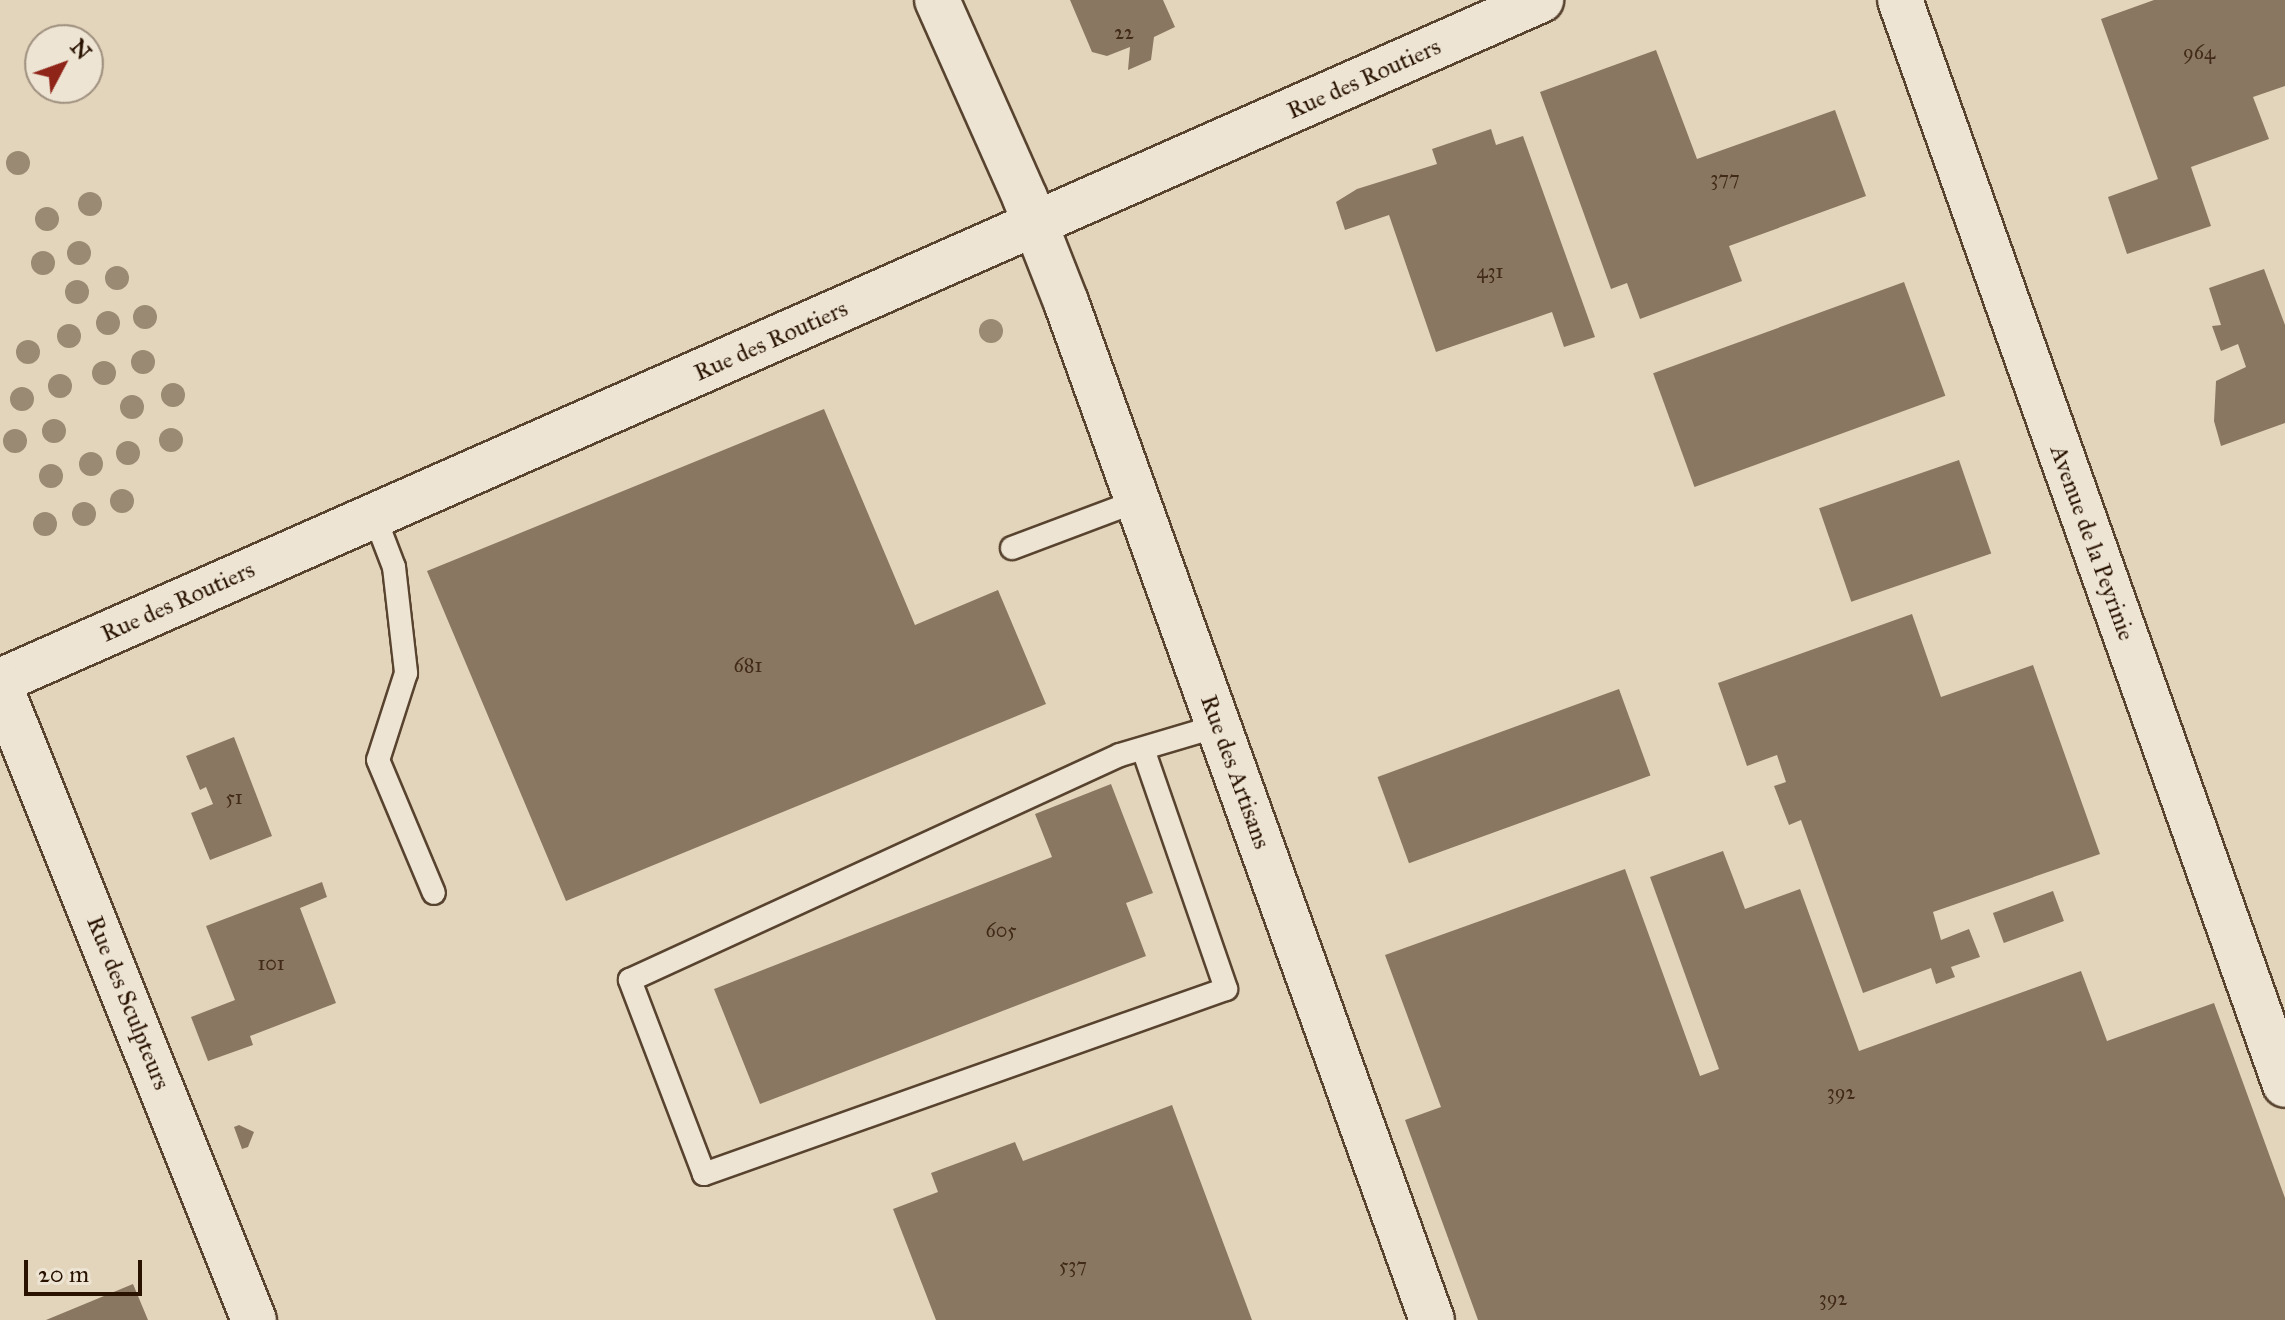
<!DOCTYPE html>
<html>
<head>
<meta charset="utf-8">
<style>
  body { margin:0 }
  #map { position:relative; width:2285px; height:1320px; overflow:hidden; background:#e3d5bc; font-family:"IM FELL Great Primer",serif }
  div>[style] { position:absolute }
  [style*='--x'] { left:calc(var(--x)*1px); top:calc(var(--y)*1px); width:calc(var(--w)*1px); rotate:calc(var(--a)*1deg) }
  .building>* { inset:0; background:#8a7762; transform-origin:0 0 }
  .roads { filter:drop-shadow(2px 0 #58432f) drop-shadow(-2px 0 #58432f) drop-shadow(0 2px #58432f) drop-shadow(0 -2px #58432f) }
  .service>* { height:22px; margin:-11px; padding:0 11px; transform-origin:11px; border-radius:11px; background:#ede4d3 }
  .minor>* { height:44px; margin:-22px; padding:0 22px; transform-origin:22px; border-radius:22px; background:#ede4d3 }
  .trees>* { width:24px; height:24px; margin:-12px; border-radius:50%; background:#9a8973 }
  span { translate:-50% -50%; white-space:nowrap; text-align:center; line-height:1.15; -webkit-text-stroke:6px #ede4d3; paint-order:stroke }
  .number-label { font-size:20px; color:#412b18 }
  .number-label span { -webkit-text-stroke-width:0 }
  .street-label { font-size:24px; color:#291200 }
  .north { position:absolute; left:24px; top:24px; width:80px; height:80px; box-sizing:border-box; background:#ede4d3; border:2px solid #9f907f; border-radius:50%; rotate:49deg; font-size:22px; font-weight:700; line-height:32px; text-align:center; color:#291200 }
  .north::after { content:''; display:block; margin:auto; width:28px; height:36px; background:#8f2418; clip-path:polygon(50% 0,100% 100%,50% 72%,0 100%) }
  .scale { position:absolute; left:24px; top:1260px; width:118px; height:36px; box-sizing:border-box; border:4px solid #291200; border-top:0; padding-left:10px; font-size:24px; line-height:28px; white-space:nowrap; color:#291200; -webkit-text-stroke:6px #ede4d3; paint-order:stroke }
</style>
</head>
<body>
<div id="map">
  <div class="building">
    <div style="clip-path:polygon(1070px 0,1163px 0,1175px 27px,1154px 37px,1151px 60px,1128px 70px,1130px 47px,1107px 56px,1092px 52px)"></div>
    <div style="clip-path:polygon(2154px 0,2285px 0,2285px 86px,2253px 97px,2269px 139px,2191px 167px,2211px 226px,2127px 254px,2108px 197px,2158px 179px,2101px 19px)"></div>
    <div style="clip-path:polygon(1656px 50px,1697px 159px,1835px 110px,1866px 196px,1729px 246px,1742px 281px,1640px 319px,1627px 283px,1611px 289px,1540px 92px)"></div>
    <div style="clip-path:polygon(1491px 129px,1496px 145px,1523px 136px,1595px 337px,1564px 347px,1552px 312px,1436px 352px,1389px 215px,1345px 230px,1336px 202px,1357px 189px,1437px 164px,1432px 149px)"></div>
    <div style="clip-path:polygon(2264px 269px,2285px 325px,2285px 423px,2221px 446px,2214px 421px,2216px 381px,2246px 367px,2238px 344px,2221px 351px,2212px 326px,2221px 325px,2209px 288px)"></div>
    <div style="left:1904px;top:282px;width:121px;height:267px;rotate:70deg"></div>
    <div style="clip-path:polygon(824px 409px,915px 625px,998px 590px,1046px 704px,566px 901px,427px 571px)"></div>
    <div style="left:1959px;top:460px;width:99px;height:148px;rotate:71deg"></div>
    <div style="clip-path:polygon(1912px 614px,1941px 697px,2033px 665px,2100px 854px,1933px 912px,1941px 940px,1969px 929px,1980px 957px,1951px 967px,1955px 977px,1936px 984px,1931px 968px,1863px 993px,1801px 820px,1789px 825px,1774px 786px,1786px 782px,1777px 755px,1747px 766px,1718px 683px)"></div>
    <div style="left:1619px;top:689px;width:92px;height:257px;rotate:70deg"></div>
    <div style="clip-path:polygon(234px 737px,272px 836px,210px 860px,191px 813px,213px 804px,206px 787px,200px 790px,186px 756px)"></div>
    <div style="clip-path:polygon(1111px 784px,1153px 893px,1126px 903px,1146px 956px,760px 1104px,714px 989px,1052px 857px,1035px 814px)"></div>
    <div style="clip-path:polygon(1723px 851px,1745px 909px,1800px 889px,1859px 1051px,2081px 971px,2107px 1041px,2214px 1003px,2285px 1198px,2285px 1320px,1478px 1320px,1405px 1120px,1441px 1107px,1385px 955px,1625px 869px,1700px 1076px,1719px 1069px,1650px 877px)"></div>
    <div style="clip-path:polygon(322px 882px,327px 897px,300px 908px,336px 1003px,250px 1036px,253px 1045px,208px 1061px,191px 1017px,235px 1000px,206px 926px)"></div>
    <div style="left:2053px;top:891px;width:32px;height:64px;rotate:70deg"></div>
    <div style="clip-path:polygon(1172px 1105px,1252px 1320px,936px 1320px,893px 1209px,938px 1192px,931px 1173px,1015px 1142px,1023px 1161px)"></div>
    <div style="clip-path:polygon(239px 1125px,254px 1132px,248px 1147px,242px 1149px,234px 1127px)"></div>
    <div style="clip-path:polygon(133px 1284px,148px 1320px,46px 1320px)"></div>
  </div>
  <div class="roads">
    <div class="service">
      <div style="--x:374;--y:515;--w:56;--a:69"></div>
      <div style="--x:394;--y:567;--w:107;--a:83.5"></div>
      <div style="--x:406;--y:673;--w:91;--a:107.8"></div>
      <div style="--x:378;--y:760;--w:144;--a:67.2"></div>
      <div style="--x:1012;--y:548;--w:134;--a:-20.6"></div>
      <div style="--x:1143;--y:749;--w:254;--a:70.9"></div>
      <div style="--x:1226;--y:989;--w:554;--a:160.49"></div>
      <div style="--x:704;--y:1174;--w:208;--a:-110.9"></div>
      <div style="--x:630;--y:980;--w:539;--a:-24.66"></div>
      <div style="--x:1120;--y:755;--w:102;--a:-16.5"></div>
    </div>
    <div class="minor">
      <div style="--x:937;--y:0;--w:217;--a:66"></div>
      <div style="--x:1025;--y:198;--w:112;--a:68.5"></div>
      <div style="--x:1066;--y:302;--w:1082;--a:70.23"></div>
      <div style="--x:1900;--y:0;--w:1151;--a:70.46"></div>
      <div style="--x:0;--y:681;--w:1685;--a:-23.84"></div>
      <div style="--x:0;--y:686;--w:683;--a:68.17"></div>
    </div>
  </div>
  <div class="trees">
    <div style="left:18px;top:163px"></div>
    <div style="left:90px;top:204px"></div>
    <div style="left:47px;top:219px"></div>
    <div style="left:79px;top:253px"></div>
    <div style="left:43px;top:263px"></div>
    <div style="left:117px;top:278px"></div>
    <div style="left:77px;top:292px"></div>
    <div style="left:145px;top:317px"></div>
    <div style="left:108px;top:323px"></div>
    <div style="left:991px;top:331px"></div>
    <div style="left:69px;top:336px"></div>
    <div style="left:28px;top:352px"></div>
    <div style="left:143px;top:362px"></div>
    <div style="left:104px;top:373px"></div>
    <div style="left:60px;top:386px"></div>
    <div style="left:173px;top:395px"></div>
    <div style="left:22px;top:399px"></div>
    <div style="left:132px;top:407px"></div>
    <div style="left:54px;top:431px"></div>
    <div style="left:171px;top:440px"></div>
    <div style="left:15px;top:441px"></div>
    <div style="left:128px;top:453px"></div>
    <div style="left:91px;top:464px"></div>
    <div style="left:51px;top:476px"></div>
    <div style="left:122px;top:501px"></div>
    <div style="left:84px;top:514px"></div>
    <div style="left:45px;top:524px"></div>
  </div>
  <div class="number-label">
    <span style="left:1124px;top:32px">22</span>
    <span style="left:2199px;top:52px">964</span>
    <span style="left:1725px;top:178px">377</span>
    <span style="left:1490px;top:271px">431</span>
    <span style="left:748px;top:665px">681</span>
    <span style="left:234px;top:797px">51</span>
    <span style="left:1001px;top:930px">605</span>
    <span style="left:271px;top:963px">101</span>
    <span style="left:1841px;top:1092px">392</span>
    <span style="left:1073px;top:1265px">537</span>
    <span style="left:1833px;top:1298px">392</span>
  </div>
  <div class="street-label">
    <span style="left:1364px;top:79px;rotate:-24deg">Rue des Routiers</span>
    <span style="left:771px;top:341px;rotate:-24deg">Rue des Routiers</span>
    <span style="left:2092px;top:543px;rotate:70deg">Avenue de la Peyrinie</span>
    <span style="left:178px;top:602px;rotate:-24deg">Rue des Routiers</span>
    <span style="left:1235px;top:772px;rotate:70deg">Rue des Artisans</span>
    <span style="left:128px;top:1003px;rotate:68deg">Rue des Sculpteurs</span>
  </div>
  <div class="north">N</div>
  <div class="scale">20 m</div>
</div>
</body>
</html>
